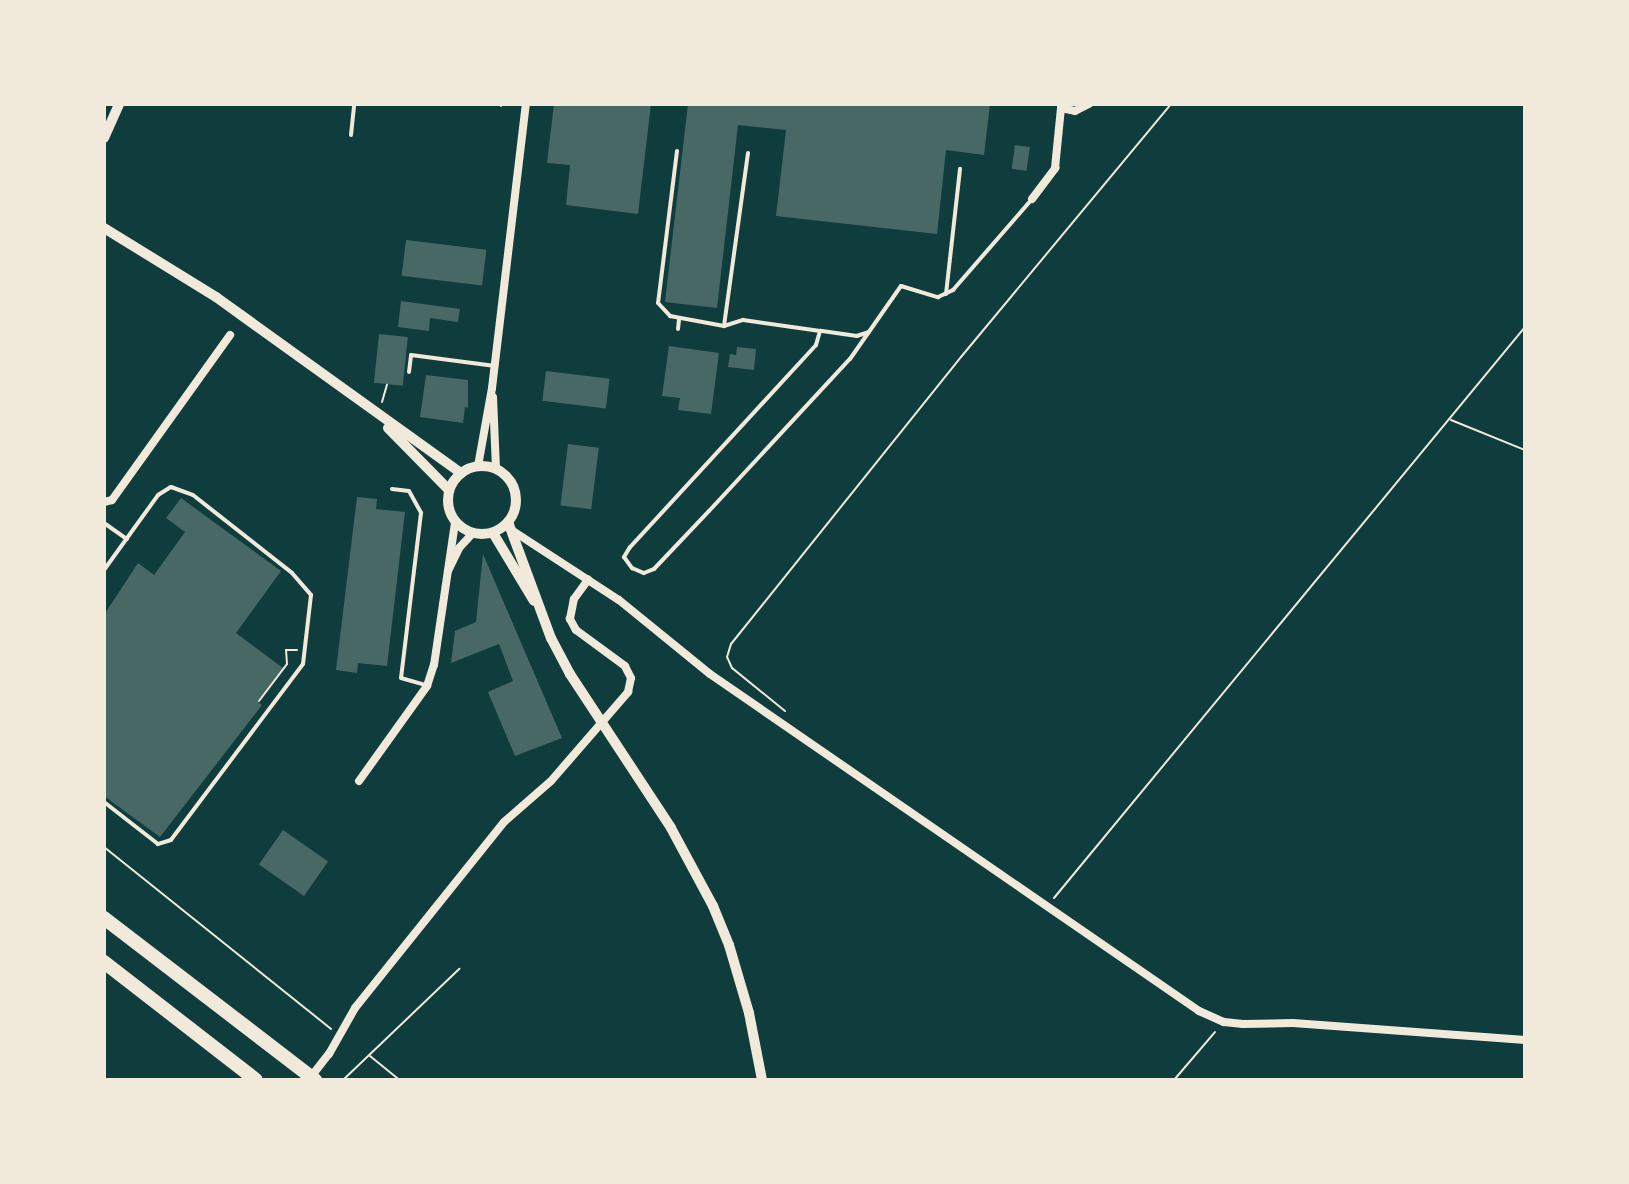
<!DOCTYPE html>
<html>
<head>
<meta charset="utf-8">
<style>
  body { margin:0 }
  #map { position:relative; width:1629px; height:1184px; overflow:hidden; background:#0f3d3e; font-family:Montserrat,sans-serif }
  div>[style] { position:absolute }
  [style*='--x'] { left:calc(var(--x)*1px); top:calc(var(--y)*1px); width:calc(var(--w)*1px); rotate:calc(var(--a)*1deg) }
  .building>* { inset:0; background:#486865; transform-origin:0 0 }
  .path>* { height:2px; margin:-1px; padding:0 1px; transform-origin:1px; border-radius:1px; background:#f1e9da }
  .service>* { height:4px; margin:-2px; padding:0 2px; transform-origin:2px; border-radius:2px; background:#f1e9da }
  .minor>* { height:8px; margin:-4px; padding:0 4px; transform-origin:4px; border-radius:4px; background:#f1e9da }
  .tertiary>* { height:10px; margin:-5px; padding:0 5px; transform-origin:5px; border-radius:5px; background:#f1e9da }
  .tertiary>.ring { margin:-5px; padding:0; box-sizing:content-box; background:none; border:10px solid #f1e9da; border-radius:50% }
  .motorway>* { height:14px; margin:-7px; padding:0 7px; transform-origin:7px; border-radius:7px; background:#f1e9da }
  span { translate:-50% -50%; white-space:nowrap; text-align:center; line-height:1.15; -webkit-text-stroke:6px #f1e9da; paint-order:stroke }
  .frame { position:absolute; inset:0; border:106px solid #f1e9da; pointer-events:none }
</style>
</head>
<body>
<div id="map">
  <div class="building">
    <div style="clip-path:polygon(554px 104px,651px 104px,638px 214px,566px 205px,570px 165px,547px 163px)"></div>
    <div style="clip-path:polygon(688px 104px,990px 104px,984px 155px,946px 150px,937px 234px,776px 216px,786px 130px,738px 125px,717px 308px,665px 302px)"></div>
    <div style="left:1015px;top:145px;width:15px;height:24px;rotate:8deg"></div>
    <div style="left:406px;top:240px;width:81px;height:36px;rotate:7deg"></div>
    <div style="clip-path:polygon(401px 301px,460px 309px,458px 322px,430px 318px,429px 331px,398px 327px)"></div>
    <div style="left:379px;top:334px;width:29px;height:49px;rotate:6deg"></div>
    <div style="clip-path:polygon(669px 346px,719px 353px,711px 414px,678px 410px,680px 398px,662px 396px)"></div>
    <div style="clip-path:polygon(737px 347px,756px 349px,754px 370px,728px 367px,730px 354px,736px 355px)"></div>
    <div style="left:546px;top:371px;width:64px;height:30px;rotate:7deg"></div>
    <div style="clip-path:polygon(426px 375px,468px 380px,468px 408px,465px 407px,463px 423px,420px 417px)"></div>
    <div style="left:568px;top:444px;width:31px;height:62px;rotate:7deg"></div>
    <div style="clip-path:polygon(357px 497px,377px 499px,376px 509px,405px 512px,387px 666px,358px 663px,357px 673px,336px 670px)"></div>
    <div style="clip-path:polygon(181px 498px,281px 571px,236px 633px,283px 668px,258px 702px,262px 705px,160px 837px,104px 796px,104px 615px,138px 563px,154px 575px,185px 532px,166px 518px)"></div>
    <div style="clip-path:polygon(483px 554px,562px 738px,515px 756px,488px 692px,513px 681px,499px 644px,451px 663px,455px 631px,476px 622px)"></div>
    <div style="left:283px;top:830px;width:55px;height:42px;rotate:35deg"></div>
  </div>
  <div class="path">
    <div style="--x:501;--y:106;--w:2;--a:-90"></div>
    <div style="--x:382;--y:402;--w:18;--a:-74"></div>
    <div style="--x:1451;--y:420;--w:80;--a:22.1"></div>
    <div style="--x:259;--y:701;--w:46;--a:-52.9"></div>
    <div style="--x:287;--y:664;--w:14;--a:-94"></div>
    <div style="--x:286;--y:650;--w:11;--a:0"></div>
    <div style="--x:785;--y:711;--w:68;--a:-140.9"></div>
    <div style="--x:732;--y:668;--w:12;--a:-114"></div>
    <div style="--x:727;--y:657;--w:14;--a:-73"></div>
    <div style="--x:731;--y:644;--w:368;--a:-51.3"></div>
    <div style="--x:961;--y:357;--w:329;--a:-50.3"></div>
    <div style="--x:104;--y:847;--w:291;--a:38.7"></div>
    <div style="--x:1054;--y:898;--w:740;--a:-50.48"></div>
    <div style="--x:370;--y:1056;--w:38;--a:39"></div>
    <div style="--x:343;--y:1080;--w:161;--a:-43.7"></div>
    <div style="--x:1174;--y:1080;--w:63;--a:-49.5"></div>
  </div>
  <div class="service">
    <div style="--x:351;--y:135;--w:31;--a:-84"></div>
    <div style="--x:677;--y:151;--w:153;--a:97.1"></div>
    <div style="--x:658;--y:303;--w:18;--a:47"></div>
    <div style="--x:670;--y:316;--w:55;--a:10.5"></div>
    <div style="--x:748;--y:153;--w:175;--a:97.9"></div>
    <div style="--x:724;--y:326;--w:20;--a:-18"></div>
    <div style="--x:743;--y:320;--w:78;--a:8.1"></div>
    <div style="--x:946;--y:294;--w:126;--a:-83.6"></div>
    <div style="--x:678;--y:329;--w:10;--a:-84"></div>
    <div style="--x:869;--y:332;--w:13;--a:162"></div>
    <div style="--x:857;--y:336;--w:37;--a:-172"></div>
    <div style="--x:820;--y:331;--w:15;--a:106"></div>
    <div style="--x:816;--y:345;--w:275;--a:132.6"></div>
    <div style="--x:630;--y:547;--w:12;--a:121"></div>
    <div style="--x:624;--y:557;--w:14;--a:54"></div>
    <div style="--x:632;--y:568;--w:13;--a:23"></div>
    <div style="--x:644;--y:573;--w:11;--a:-22"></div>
    <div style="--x:654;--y:569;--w:80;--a:-46.5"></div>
    <div style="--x:709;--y:511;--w:207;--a:-47.2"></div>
    <div style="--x:850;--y:359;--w:89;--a:-55.1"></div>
    <div style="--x:901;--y:286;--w:39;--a:17"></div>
    <div style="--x:938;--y:297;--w:17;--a:-25"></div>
    <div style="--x:953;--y:290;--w:121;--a:-49"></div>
    <div style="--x:409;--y:372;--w:17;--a:-83"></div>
    <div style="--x:411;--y:355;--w:85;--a:7.5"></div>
    <div style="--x:392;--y:489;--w:17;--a:7"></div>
    <div style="--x:409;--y:491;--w:25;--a:61"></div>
    <div style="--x:421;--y:513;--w:166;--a:96.9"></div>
    <div style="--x:401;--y:678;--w:25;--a:16"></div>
    <div style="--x:104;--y:523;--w:28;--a:35"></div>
    <div style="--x:104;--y:570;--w:92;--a:-54.2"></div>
    <div style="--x:158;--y:495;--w:15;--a:-32"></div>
    <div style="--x:171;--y:487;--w:23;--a:20"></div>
    <div style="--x:193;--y:495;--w:126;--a:38.2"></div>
    <div style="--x:292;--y:573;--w:29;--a:49"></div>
    <div style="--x:311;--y:595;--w:69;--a:96.6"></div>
    <div style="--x:303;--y:664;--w:220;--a:126.9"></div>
    <div style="--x:171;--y:840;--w:14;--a:163"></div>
    <div style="--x:158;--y:844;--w:68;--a:-142.1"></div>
  </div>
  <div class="minor">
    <div style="--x:1032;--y:199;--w:39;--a:-53"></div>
    <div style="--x:1055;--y:168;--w:60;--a:-84.3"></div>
    <div style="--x:1061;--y:108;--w:14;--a:12"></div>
    <div style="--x:1075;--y:111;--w:16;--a:-27"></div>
    <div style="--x:493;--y:397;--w:71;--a:87.6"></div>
    <div style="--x:478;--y:466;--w:79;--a:-79.8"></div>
    <div style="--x:492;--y:388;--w:286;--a:-83.2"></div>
    <div style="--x:104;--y:502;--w:8;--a:-14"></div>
    <div style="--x:112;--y:500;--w:203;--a:-54.4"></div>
    <div style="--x:513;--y:531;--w:126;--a:33.1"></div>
    <div style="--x:619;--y:600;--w:117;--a:39.1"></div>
    <div style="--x:710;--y:674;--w:594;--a:34.57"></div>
    <div style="--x:1199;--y:1011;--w:27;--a:24"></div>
    <div style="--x:1224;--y:1022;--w:19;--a:6"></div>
    <div style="--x:1243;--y:1024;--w:50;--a:-1.1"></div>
    <div style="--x:1293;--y:1023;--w:233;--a:4.2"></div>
    <div style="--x:448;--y:571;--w:25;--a:-64"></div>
    <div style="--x:459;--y:548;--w:21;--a:-47"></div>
    <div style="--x:359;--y:781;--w:117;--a:-54.4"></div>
    <div style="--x:427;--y:686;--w:22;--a:-72"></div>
    <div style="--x:434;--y:665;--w:145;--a:-81.6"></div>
    <div style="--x:310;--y:1078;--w:31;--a:-52"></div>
    <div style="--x:329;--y:1054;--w:53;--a:-60.5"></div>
    <div style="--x:355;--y:1008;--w:238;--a:-51.3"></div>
    <div style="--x:504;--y:822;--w:62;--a:-41.1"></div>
    <div style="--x:551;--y:781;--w:118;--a:-49.1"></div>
    <div style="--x:628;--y:692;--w:14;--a:-78"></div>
    <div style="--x:631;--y:678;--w:13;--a:-117"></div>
    <div style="--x:625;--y:666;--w:61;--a:-143.7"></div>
    <div style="--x:576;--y:630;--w:13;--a:-119"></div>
    <div style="--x:570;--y:619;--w:20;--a:-79"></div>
    <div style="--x:574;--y:599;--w:24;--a:-54"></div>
  </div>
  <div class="tertiary">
    <div style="--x:104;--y:138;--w:37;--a:-66"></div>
    <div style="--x:104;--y:228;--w:132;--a:31.6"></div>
    <div style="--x:216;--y:297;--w:302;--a:35.7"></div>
    <div style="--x:388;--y:428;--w:87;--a:45.5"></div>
    <div class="ring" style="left:448px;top:466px;width:58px;height:58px"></div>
    <div style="--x:508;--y:522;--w:124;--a:69.7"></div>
    <div style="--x:551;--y:638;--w:41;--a:62.2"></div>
    <div style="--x:570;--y:674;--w:184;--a:56.7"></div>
    <div style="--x:671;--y:828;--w:89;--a:61.7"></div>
    <div style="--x:713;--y:906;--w:42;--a:67.7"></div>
    <div style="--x:729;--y:945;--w:71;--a:73.6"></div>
    <div style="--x:749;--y:1013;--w:68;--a:79"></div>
    <div style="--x:493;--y:533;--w:79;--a:58.9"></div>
  </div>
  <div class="motorway">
    <div style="--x:104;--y:918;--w:266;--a:37.5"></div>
    <div style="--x:104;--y:962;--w:192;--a:37.8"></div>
  </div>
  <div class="frame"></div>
</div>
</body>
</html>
